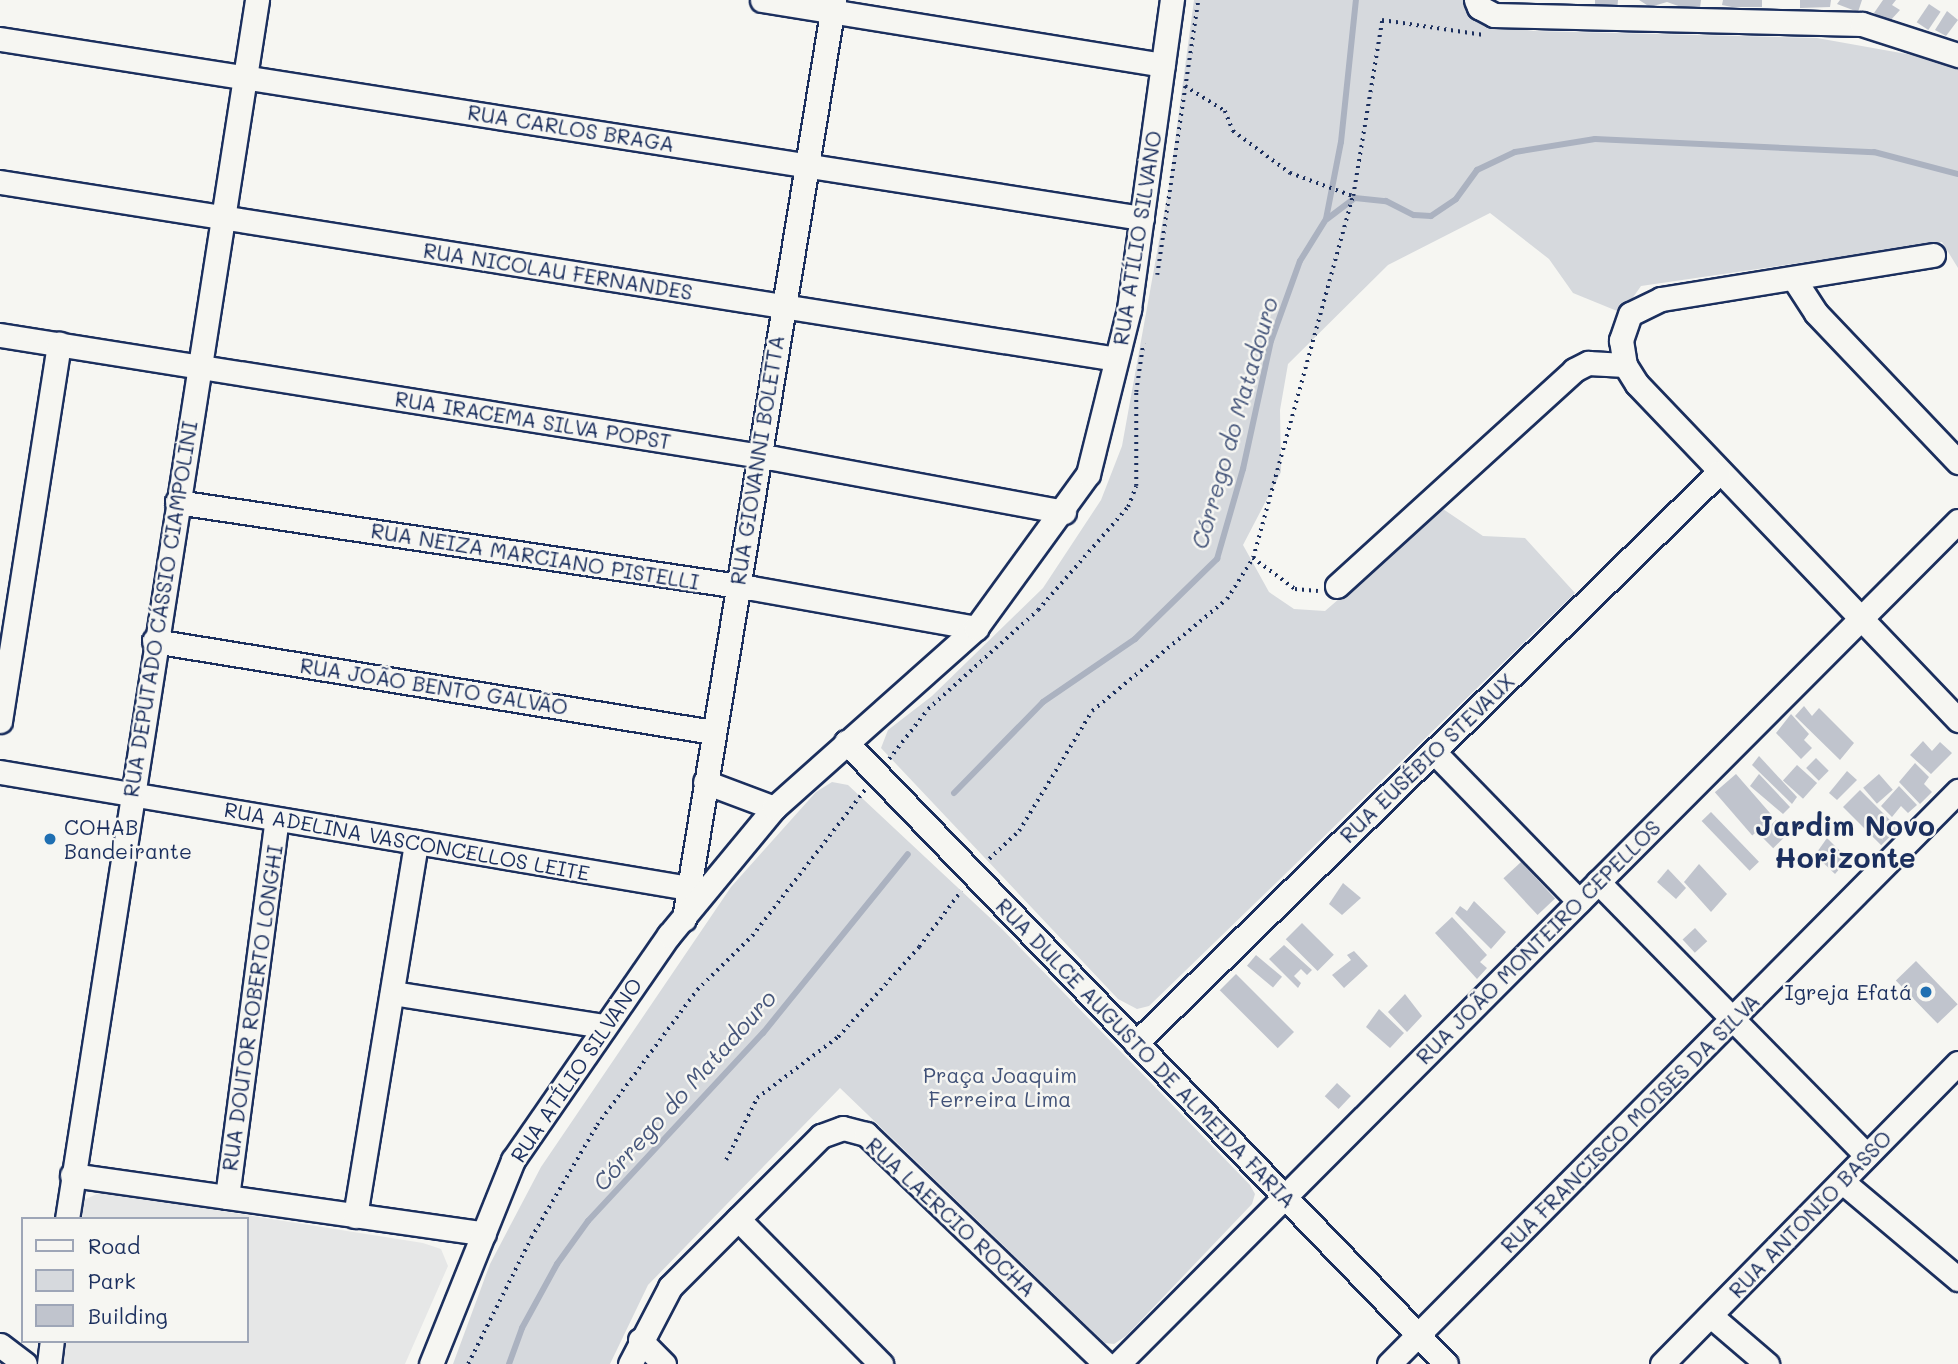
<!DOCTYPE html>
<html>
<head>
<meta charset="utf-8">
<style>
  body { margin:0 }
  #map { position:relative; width:1958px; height:1364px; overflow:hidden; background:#f6f6f2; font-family:Mali,sans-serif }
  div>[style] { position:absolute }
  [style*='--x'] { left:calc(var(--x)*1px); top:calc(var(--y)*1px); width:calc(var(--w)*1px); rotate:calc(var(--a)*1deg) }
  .built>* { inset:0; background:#e6e7e7 }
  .green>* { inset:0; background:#d6d9dd }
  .stream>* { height:6px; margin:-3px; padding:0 3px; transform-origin:3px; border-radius:3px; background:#abb2c0 }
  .building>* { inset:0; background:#c0c4cd; transform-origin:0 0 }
  .path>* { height:3.5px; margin-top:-1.75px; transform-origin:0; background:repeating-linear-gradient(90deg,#1b2f5e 0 2px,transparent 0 7px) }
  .roads { filter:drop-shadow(2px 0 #1b2f5e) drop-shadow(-2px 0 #1b2f5e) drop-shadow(0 2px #1b2f5e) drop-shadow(0 -2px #1b2f5e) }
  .minor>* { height:23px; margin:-11.5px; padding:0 11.5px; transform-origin:11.5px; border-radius:11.5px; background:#f6f6f2 }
  .dots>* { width:19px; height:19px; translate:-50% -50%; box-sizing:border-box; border:4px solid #f6f6f2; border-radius:50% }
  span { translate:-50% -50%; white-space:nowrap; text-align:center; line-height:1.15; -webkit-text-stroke:5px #f6f6f2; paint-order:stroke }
  .street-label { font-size:21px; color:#1b2f5e }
  .poi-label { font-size:21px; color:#1b2f5e }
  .left { translate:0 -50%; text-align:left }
  .right { translate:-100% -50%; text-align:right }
  .park-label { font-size:21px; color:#405177 }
  .water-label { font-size:23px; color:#46567b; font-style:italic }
  .district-label { font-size:28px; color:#1b2f5e; font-weight:700 }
  .legend { position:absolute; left:21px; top:1217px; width:228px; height:126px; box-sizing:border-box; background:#f6f6f2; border:2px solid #9ea6b7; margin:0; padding:9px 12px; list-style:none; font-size:21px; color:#1b2f5e }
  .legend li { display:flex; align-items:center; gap:14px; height:35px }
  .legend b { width:35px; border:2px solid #9ea6b7 }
</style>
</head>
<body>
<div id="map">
  <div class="built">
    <div style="clip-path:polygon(101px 1192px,423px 1243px,441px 1249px,448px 1266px,405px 1364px,59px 1364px,62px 1341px,247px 1341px,247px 1219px,82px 1219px,84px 1200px)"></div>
  </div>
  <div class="green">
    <div style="clip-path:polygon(1194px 0,1468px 0,1485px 24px,1534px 31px,1817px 38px,1929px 58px,1958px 70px,1958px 268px,1942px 242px,1641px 286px,1622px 313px,1573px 293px,1549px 259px,1490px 213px,1388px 265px,1288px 364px,1280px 410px,1281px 472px,1243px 545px,1269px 592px,1294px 609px,1325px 611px,1443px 509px,1483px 536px,1525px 538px,1575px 593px,1149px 1006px,1137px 1009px,1118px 999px,881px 748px,888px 730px,932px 696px,1043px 588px,1101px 500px,1122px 446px,1169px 186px)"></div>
    <div style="clip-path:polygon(832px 782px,848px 785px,1002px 929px,1250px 1185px,1255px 1194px,1252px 1204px,1126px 1336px,1114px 1344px,1105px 1343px,840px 1088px,648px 1285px,610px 1364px,453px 1364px,490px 1264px,541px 1167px,731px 887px,816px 792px)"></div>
  </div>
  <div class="stream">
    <div style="--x:1327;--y:219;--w:35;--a:-37"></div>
    <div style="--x:1355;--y:198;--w:31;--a:6"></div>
    <div style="--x:1386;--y:201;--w:31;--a:27"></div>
    <div style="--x:1414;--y:215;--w:17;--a:3"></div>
    <div style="--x:1431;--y:216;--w:30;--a:-34"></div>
    <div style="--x:1456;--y:199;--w:36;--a:-54"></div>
    <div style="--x:1477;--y:170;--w:42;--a:-25.3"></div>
    <div style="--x:1515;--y:152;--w:81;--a:-9.2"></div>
    <div style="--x:1595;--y:139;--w:279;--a:2.7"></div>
    <div style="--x:1874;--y:152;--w:87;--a:14.7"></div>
    <div style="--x:954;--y:793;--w:127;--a:-45.6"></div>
    <div style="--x:1043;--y:702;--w:112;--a:-34.4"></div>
    <div style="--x:1135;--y:639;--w:115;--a:-44.3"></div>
    <div style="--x:1217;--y:559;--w:94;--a:-73.9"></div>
    <div style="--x:1243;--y:469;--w:131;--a:-77.7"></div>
    <div style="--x:1271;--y:341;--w:85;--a:-70.1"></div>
    <div style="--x:1300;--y:261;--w:49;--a:-58.2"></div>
    <div style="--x:1326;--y:219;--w:78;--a:-79"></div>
    <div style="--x:1341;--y:142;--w:143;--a:-84"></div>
    <div style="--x:509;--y:1364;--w:38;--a:-70"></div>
    <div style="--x:522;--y:1328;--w:73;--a:-61.3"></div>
    <div style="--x:557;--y:1264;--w:53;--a:-54.2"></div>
    <div style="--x:588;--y:1221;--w:257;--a:-47.1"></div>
    <div style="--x:763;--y:1033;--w:230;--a:-51"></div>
  </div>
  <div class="building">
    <div style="clip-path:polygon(1595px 0,1618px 0,1617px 11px,1595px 6px)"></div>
    <div style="clip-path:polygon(1639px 0,1701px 0,1700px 8px,1684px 8px,1667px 2px,1650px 7px)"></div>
    <div style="clip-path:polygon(1723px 0,1762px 0,1762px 7px,1732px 7px,1722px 5px)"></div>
    <div style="clip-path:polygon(1800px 0,1831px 0,1830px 7px,1800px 8px)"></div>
    <div style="clip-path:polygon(1840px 0,1862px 0,1858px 12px,1837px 4px)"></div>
    <div style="clip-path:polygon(1883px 0,1896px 0,1892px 5px,1900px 10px,1889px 22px,1874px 13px)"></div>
    <div style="left:1929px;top:4px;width:14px;height:22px;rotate:34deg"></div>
    <div style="clip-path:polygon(1947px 11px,1958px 20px,1946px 36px,1935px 30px)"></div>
    <div style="clip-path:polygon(1804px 706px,1812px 716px,1819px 708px,1854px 743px,1840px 760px,1795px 716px)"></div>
    <div style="clip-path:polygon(1791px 714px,1809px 734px,1804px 740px,1812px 748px,1801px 759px,1776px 733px)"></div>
    <div style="clip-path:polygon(1923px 741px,1932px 751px,1940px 742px,1952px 753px,1931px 774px,1910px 755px)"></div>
    <div style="clip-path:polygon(1759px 756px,1797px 797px,1792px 804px,1752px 765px)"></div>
    <div style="left:1816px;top:758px;width:18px;height:14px;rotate:45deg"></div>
    <div style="clip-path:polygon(1915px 763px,1929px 777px,1924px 784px,1932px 792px,1920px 804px,1899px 782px)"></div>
    <div style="left:1797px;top:765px;width:27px;height:21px;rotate:42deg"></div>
    <div style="clip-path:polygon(1847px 771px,1857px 780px,1837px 800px,1829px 793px)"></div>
    <div style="left:1736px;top:774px;width:57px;height:28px;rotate:49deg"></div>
    <div style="clip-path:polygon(1759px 774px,1790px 807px,1783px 814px,1750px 786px)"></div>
    <div style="left:1879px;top:774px;width:21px;height:21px;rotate:49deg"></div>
    <div style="clip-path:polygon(1899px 786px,1917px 805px,1908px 813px,1901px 806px,1892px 817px,1881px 806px)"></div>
    <div style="left:1860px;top:790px;width:54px;height:24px;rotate:45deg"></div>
    <div style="left:1711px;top:812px;width:69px;height:13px;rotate:46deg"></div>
    <div style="left:1776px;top:820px;width:18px;height:22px;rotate:45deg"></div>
    <div style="clip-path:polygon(1827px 838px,1848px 859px,1835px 874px,1815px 855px)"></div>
    <div style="left:1521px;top:862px;width:50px;height:24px;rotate:47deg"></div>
    <div style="clip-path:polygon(1699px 864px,1727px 894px,1711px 912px,1684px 882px)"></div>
    <div style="clip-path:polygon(1668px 869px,1686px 888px,1676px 899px,1657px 882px)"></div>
    <div style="clip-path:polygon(1343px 883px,1361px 898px,1342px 915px,1329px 904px)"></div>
    <div style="clip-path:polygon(1474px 901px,1506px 932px,1491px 949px,1455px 913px,1460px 906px,1467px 911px)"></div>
    <div style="clip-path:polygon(1452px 917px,1487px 955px,1480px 962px,1487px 968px,1477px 979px,1435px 933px)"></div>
    <div style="left:1302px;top:923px;width:45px;height:23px;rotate:45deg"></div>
    <div style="left:1695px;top:928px;width:18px;height:17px;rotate:47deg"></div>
    <div style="clip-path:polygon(1284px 945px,1312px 970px,1307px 975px,1301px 969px,1294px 976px,1301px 983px,1298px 988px,1269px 959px)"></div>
    <div style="clip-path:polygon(1354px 951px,1368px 966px,1344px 988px,1332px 975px,1351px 960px,1347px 955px)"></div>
    <div style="left:1256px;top:955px;width:34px;height:14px;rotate:40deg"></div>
    <div style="left:1916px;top:961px;width:60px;height:28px;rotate:46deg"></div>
    <div style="left:1236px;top:974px;width:82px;height:23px;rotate:45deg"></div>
    <div style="clip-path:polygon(1405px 994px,1422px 1016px,1407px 1032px,1388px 1012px)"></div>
    <div style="clip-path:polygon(1379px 1009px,1404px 1033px,1390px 1048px,1366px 1027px)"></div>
    <div style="left:1337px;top:1083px;width:19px;height:18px;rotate:43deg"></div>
  </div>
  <div class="path">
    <div style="--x:1185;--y:86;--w:47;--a:32"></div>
    <div style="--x:1225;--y:111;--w:22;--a:68"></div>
    <div style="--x:1233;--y:131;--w:71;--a:36.4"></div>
    <div style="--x:1290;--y:173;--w:67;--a:20.1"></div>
    <div style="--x:1353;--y:196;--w:178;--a:-80.6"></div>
    <div style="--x:1382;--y:20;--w:103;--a:8.4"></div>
    <div style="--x:1157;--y:275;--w:278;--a:-81.5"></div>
    <div style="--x:1253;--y:558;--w:52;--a:36.4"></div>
    <div style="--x:1295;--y:589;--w:23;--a:5"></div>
    <div style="--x:889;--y:759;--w:63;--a:-52"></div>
    <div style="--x:928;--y:709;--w:148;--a:-42"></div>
    <div style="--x:1038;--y:610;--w:137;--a:-48.9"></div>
    <div style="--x:1128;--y:507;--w:22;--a:-69"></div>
    <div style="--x:1136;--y:486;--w:94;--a:-90"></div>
    <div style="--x:1136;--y:392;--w:49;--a:-81.7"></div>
    <div style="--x:989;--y:859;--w:41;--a:-43"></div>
    <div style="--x:1019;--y:831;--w:140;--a:-58.7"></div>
    <div style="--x:1092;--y:711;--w:175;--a:-39.7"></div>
    <div style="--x:1227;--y:599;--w:49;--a:-57.6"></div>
    <div style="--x:1253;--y:558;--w:376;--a:-74.6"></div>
    <div style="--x:726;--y:1160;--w:69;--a:-63.4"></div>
    <div style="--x:757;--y:1098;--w:101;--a:-37"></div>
    <div style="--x:838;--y:1037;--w:121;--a:-48"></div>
    <div style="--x:919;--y:947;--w:70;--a:-53.1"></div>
    <div style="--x:468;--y:1364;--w:141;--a:-63.4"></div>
    <div style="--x:531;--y:1238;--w:131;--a:-59.7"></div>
    <div style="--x:597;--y:1125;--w:168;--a:-53.5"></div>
    <div style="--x:697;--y:990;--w:77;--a:-44.5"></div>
    <div style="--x:752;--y:936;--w:185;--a:-52.3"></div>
  </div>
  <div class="roads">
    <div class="minor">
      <div style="--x:762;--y:0;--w:406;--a:9.2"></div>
      <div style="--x:1476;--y:0;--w:8;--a:67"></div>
      <div style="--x:1479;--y:7;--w:17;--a:28"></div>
      <div style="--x:1494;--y:15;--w:368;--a:1.4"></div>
      <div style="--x:1862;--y:24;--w:101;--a:17.9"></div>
      <div style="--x:0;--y:39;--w:1156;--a:8.91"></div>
      <div style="--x:0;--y:182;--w:1130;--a:9.01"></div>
      <div style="--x:1933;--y:255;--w:276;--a:170.8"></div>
      <div style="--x:1661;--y:299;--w:34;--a:154"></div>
      <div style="--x:1630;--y:314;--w:28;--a:109"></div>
      <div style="--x:1621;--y:340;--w:25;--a:81"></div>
      <div style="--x:1625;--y:365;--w:22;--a:58"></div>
      <div style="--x:1637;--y:384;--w:465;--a:46.3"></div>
      <div style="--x:1794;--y:279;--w:40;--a:57.1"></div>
      <div style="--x:1816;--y:313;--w:206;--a:46.4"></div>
      <div style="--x:0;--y:335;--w:783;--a:9.04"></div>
      <div style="--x:773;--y:458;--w:296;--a:10.5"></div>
      <div style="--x:177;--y:502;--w:581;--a:8.51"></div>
      <div style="--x:752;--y:588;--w:228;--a:10.1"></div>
      <div style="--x:1337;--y:586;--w:321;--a:-42.3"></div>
      <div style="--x:1574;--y:370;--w:16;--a:-27"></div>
      <div style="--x:1588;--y:363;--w:37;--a:3"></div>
      <div style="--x:154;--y:641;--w:566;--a:9.25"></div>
      <div style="--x:0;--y:721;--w:382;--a:-81.1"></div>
      <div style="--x:846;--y:742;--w:864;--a:46.03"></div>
      <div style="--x:1434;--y:752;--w:208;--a:45.8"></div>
      <div style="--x:0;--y:772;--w:699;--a:9.56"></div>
      <div style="--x:705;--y:782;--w:74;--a:20.6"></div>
      <div style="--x:1598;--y:882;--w:383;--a:45.5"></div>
      <div style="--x:684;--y:919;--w:931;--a:-80.73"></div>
      <div style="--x:392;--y:993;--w:213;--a:8.9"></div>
      <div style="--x:1136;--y:1043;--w:815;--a:-44.4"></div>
      <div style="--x:72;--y:1175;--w:416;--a:8.1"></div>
      <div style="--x:1844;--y:1183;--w:149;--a:40.1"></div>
      <div style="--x:227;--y:1197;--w:381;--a:-82.5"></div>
      <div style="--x:355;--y:1216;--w:379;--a:-80.7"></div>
      <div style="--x:67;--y:1219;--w:1234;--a:-81.14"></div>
      <div style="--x:738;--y:1219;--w:204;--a:45.4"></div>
      <div style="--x:1711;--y:1316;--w:74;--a:40.6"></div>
      <div style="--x:640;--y:1340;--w:34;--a:45"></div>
      <div style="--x:0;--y:1345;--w:31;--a:37"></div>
      <div style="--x:49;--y:1364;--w:23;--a:-83"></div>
      <div style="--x:431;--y:1364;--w:220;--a:-68.1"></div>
      <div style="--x:513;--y:1160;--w:274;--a:-55.3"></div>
      <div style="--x:669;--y:935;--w:165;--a:-50.4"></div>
      <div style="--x:774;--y:808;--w:271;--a:-41.7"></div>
      <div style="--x:976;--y:628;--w:190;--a:-54"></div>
      <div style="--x:1088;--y:474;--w:170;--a:-76"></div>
      <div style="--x:1129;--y:309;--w:312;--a:-82.1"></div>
      <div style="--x:630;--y:1364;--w:87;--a:-62.5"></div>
      <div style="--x:670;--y:1287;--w:214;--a:-45"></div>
      <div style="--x:821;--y:1136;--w:23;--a:-20"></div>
      <div style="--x:843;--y:1128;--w:24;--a:15"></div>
      <div style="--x:866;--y:1134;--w:332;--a:43.8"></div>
      <div style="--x:1118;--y:1364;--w:1190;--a:-45.1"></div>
      <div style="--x:1389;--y:1364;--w:808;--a:-45.2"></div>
      <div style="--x:1662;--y:1364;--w:422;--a:-45.5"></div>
    </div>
  </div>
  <div class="dots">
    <div style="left:50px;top:839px;background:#1f6fb2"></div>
    <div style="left:1926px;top:992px;background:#1f6fb2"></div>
  </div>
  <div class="street-label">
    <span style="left:571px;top:128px;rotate:9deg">RUA CARLOS BRAGA</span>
    <span style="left:1137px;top:238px;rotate:-81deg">RUA ATÍLIO SILVANO</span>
    <span style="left:558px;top:271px;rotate:9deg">RUA NICOLAU FERNANDES</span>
    <span style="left:533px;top:420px;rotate:9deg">RUA IRACEMA SILVA POPST</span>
    <span style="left:757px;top:460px;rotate:-81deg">RUA GIOVANNI BOLETTA</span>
    <span style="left:535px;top:556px;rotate:9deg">RUA NEIZA MARCIANO PISTELLI</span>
    <span style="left:160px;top:609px;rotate:-81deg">RUA DEPUTADO CÁSSIO CIAMPOLINI</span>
    <span style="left:434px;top:686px;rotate:9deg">RUA JOÃO BENTO GALVÃO</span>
    <span style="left:1427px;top:758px;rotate:-44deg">RUA EUSÉBIO STEVAUX</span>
    <span style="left:407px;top:841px;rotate:10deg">RUA ADELINA VASCONCELLOS LEITE</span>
    <span style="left:1538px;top:942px;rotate:-45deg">RUA JOÃO MONTEIRO CEPELLOS</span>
    <span style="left:252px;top:1008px;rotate:-82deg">RUA DOUTOR ROBERTO LONGHI</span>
    <span style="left:1146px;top:1053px;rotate:46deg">RUA DULCE AUGUSTO DE ALMEIDA FARIA</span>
    <span style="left:576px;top:1070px;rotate:-56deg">RUA ATÍLIO SILVANO</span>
    <span style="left:1630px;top:1123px;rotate:-45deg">RUA FRANCISCO MOISES DA SILVA</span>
    <span style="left:1810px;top:1214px;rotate:-46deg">RUA ANTONIO BASSO</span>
    <span style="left:951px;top:1217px;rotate:43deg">RUA LAERCIO ROCHA</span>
  </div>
  <div class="poi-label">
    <span class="left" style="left:64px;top:839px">COHAB<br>Bandeirante</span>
    <span class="right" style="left:1912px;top:992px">Igreja Efatá</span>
  </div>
  <div class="park-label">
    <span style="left:1000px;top:1087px">Praça Joaquim<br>Ferreira Lima</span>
  </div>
  <div class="water-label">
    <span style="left:1234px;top:423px;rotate:-74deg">Córrego do Matadouro</span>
    <span style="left:684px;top:1090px;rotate:-48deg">Córrego do Matadouro</span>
  </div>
  <div class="district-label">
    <span style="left:1845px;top:841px">Jardim Novo<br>Horizonte</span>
  </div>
  <ul class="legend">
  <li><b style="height:9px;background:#f6f6f2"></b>Road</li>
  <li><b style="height:19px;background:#d6d9dd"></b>Park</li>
  <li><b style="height:19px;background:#c0c4cd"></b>Building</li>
  </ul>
</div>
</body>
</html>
